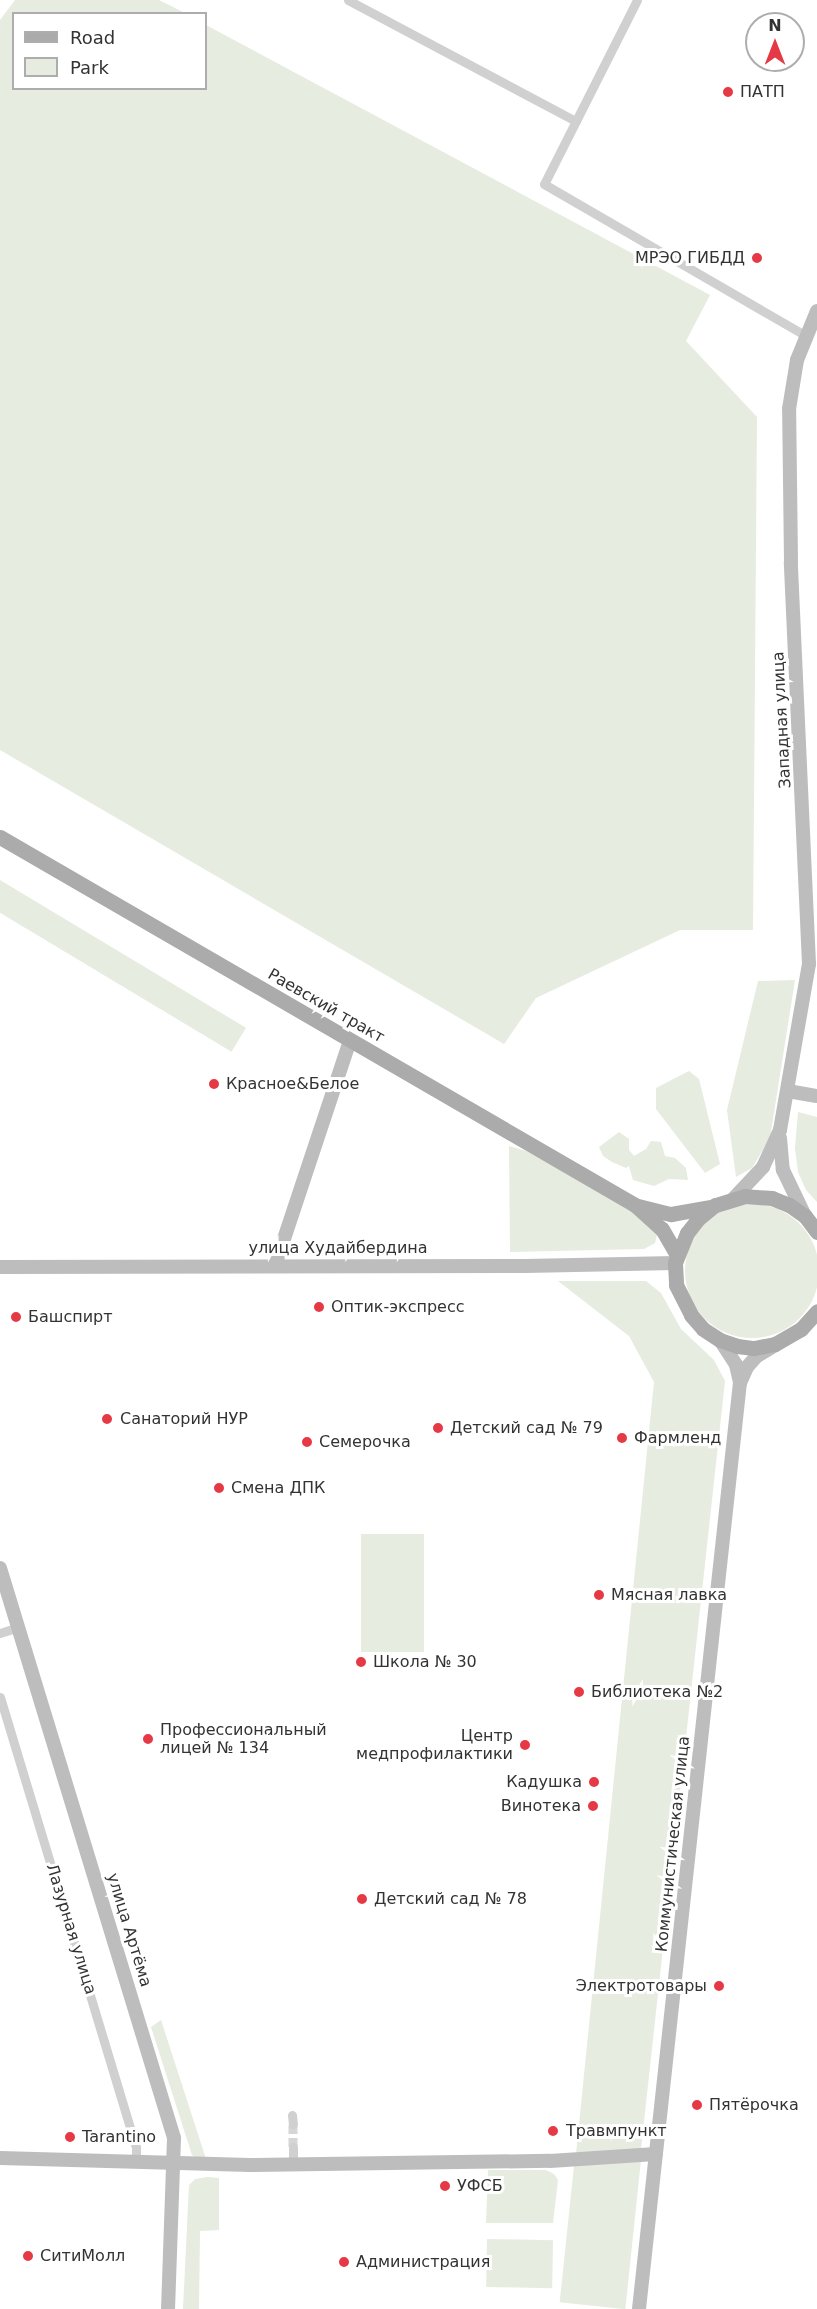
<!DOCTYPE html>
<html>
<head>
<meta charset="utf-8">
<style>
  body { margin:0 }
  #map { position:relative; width:817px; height:2309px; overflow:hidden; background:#fff; font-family:"DejaVu Sans",sans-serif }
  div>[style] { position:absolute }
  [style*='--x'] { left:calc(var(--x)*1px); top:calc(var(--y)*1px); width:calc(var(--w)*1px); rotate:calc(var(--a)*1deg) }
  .green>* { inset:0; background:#e6ecdf; transform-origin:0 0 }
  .round { border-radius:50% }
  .street-tunnel>* { height:9px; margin-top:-4.5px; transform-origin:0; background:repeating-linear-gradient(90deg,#d6d6d6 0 9px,transparent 0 13.5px) }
  .street>* { height:9px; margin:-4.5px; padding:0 4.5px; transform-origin:4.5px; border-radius:4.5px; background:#d0d0d0 }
  .secondary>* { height:14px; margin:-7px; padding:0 7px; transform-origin:7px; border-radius:7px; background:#bdbdbd }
  .primary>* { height:15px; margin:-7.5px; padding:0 7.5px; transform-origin:7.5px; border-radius:7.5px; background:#ababab }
  .dots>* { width:16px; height:16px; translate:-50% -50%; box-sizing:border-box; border:3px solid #fff; border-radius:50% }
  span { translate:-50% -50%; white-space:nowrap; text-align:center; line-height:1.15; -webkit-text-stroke:6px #fff; paint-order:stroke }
  .poi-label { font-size:16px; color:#333 }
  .left { translate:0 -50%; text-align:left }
  .right { translate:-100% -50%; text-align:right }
  .street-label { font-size:16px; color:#333 }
  .legend { position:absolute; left:12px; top:12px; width:195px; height:78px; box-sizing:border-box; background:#fff; border:2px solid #adadad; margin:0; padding:8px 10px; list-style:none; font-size:18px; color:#333 }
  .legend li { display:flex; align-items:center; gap:12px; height:30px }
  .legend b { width:30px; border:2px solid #adadad }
  .north { position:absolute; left:745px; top:12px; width:60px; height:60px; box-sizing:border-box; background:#fff; border:2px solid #adadad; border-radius:50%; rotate:0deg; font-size:16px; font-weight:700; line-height:24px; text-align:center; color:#333 }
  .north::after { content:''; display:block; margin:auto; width:21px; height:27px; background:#e63946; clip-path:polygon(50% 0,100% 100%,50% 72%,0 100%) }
</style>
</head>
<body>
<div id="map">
  <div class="green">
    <div style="clip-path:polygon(15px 0,159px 0,185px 13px,14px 14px,14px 88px,206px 88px,206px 25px,710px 295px,686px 341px,757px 417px,753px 930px,680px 930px,536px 998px,504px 1044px,0 750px,0 20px)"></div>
    <div style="left:0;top:880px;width:287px;height:28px;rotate:31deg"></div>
    <div style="clip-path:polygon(795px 980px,770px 1138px,752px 1168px,736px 1177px,727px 1110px,758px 981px)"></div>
    <div style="clip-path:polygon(689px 1071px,699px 1079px,720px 1164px,705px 1173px,656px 1109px,656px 1088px)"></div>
    <div style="clip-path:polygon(798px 1112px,817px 1117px,817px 1202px,806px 1190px,798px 1172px,795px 1148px)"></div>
    <div style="clip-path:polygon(619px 1132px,629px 1139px,629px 1150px,634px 1156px,646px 1149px,651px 1141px,661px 1142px,665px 1156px,675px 1158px,686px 1168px,688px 1180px,669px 1179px,654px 1186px,633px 1180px,629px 1166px,626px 1168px,612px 1162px,603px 1156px,599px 1147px)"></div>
    <div style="clip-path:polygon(509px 1146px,526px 1151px,634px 1210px,646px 1218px,657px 1235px,655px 1243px,644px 1249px,510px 1252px)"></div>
    <div class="round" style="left:685px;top:1204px;width:134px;height:134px"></div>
    <div style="clip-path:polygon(558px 1281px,646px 1281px,661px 1293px,681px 1329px,714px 1360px,725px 1381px,641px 2149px,576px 2154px,654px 1382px,629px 1336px)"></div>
    <div style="left:361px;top:1534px;width:63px;height:118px"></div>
    <div style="clip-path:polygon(161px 2020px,207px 2162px,199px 2161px,192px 2155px,151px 2027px)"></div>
    <div style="left:641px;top:2160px;width:150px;height:66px;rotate:96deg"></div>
    <div style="clip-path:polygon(488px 2170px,546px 2170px,554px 2174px,558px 2180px,553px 2223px,486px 2223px)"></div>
    <div style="clip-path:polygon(207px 2177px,219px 2178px,219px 2230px,200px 2231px,199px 2309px,183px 2309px,189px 2185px,195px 2179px)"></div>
    <div style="left:487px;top:2239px;width:66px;height:48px;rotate:1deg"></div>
  </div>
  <div class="street-tunnel">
    <div style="--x:293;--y:2124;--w:23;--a:90"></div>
  </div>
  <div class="street">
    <div style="--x:348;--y:0;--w:258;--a:28"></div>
    <div style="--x:637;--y:0;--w:206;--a:116.8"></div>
    <div style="--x:544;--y:184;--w:303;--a:30.1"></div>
    <div style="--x:0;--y:1633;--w:19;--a:-18"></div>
    <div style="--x:0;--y:1697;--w:470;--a:73.2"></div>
    <div style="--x:136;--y:2147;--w:14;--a:90"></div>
    <div style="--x:292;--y:2115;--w:9;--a:84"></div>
    <div style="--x:293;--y:2165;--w:18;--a:-90"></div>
  </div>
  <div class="secondary">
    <div style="--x:788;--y:1091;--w:29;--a:10"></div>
    <div style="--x:780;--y:1138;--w:32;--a:85"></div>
    <div style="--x:783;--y:1170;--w:51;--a:64.4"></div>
    <div style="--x:733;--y:1199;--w:44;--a:-46.8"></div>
    <div style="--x:763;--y:1167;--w:41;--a:-65.3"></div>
    <div style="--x:780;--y:1130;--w:169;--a:-80.1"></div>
    <div style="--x:809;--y:964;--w:402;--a:-92.6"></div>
    <div style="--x:791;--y:562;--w:153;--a:-90.7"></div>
    <div style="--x:789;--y:409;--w:50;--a:-80.7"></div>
    <div style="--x:797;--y:360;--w:53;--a:-67.8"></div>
    <div style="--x:275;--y:1266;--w:237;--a:-71.6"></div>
    <div style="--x:0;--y:1267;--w:525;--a:-0.11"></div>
    <div style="--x:525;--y:1266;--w:150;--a:-1.1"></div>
    <div style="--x:720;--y:1340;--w:30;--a:57"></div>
    <div style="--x:736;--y:1365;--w:18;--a:77"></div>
    <div style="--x:0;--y:1568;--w:596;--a:73.02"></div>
    <div style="--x:174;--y:2138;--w:171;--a:92"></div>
    <div style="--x:0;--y:2158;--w:250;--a:1.6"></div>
    <div style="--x:250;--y:2165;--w:300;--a:-0.8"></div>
    <div style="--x:550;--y:2161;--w:106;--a:-3.8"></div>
    <div style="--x:639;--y:2309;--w:931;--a:-83.78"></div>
    <div style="--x:740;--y:1383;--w:17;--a:-66"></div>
    <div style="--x:747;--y:1367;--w:15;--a:-48"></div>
    <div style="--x:757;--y:1356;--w:21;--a:-31"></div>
  </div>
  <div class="primary">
    <div style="--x:0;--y:837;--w:734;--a:30.09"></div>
    <div style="--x:635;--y:1205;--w:36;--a:42"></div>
    <div style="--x:662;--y:1229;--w:30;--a:60"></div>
    <div style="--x:638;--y:1206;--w:34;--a:14"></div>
    <div style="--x:671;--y:1214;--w:39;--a:-10"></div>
    <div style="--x:817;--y:1232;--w:20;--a:-127"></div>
    <div style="--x:805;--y:1216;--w:19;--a:-145"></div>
    <div style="--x:789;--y:1205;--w:18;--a:-158"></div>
    <div style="--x:772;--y:1198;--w:27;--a:-176"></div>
    <div style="--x:745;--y:1196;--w:31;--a:163"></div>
    <div style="--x:715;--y:1205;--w:22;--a:141"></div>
    <div style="--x:698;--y:1219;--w:18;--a:128"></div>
    <div style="--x:687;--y:1233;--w:32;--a:112"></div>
    <div style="--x:675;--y:1263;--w:22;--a:87"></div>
    <div style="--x:676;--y:1285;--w:34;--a:63"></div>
    <div style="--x:691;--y:1315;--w:18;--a:49"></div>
    <div style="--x:703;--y:1329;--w:20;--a:33"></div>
    <div style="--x:720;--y:1340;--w:18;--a:19"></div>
    <div style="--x:737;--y:1346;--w:17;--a:7"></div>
    <div style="--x:754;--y:1348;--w:21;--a:-11"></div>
    <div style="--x:775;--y:1344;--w:30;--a:-30"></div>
    <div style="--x:801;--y:1329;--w:24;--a:-48"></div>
  </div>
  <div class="dots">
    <div style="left:728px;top:92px;background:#e63946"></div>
    <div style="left:757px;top:258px;background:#e63946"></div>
    <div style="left:214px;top:1084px;background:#e63946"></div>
    <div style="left:319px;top:1307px;background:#e63946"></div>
    <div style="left:16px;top:1317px;background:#e63946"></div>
    <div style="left:107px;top:1419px;background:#e63946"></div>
    <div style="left:438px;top:1428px;background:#e63946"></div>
    <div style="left:622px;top:1438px;background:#e63946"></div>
    <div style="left:307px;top:1442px;background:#e63946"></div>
    <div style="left:219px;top:1488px;background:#e63946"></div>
    <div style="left:599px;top:1595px;background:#e63946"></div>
    <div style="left:361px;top:1662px;background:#e63946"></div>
    <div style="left:579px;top:1692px;background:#e63946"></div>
    <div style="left:148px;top:1739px;background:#e63946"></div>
    <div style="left:525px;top:1745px;background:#e63946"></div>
    <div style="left:594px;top:1782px;background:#e63946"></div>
    <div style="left:593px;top:1806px;background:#e63946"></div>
    <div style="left:362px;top:1899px;background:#e63946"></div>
    <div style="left:719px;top:1986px;background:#e63946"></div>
    <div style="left:697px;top:2105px;background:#e63946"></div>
    <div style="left:553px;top:2131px;background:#e63946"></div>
    <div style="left:70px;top:2137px;background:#e63946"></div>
    <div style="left:445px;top:2186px;background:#e63946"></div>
    <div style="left:28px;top:2256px;background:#e63946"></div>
    <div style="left:344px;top:2262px;background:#e63946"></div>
  </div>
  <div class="poi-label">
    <span class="left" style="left:740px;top:92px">ПАТП</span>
    <span class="right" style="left:745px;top:258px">МРЭО ГИБДД</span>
    <span class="left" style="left:226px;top:1084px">Красное&amp;Белое</span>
    <span class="left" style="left:331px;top:1307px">Оптик-экспресс</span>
    <span class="left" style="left:28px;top:1317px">Башспирт</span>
    <span class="left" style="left:120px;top:1419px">Санаторий НУР</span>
    <span class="left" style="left:450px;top:1428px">Детский сад № 79</span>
    <span class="left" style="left:634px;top:1438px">Фармленд</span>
    <span class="left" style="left:319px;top:1442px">Семерочка</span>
    <span class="left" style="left:231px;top:1488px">Смена ДПК</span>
    <span class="left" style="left:611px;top:1595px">Мясная лавка</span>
    <span class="left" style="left:373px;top:1662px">Школа № 30</span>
    <span class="left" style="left:591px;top:1692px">Библиотека №2</span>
    <span class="left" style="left:160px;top:1739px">Профессиональный<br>лицей № 134</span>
    <span class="right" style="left:513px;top:1745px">Центр<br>медпрофилактики</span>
    <span class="right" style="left:582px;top:1782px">Кадушка</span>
    <span class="right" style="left:581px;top:1806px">Винотека</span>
    <span class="left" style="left:374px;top:1899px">Детский сад № 78</span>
    <span class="right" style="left:707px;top:1986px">Электротовары</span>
    <span class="left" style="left:709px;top:2105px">Пятёрочка</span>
    <span class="left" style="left:566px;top:2131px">Травмпункт</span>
    <span class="left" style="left:82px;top:2137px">Tarantino</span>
    <span class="left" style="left:457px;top:2186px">УФСБ</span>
    <span class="left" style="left:40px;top:2256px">СитиМолл</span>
    <span class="left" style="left:356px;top:2262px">Администрация</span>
  </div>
  <div class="street-label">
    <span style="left:782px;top:720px;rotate:-93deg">Западная улица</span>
    <span style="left:326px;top:1006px;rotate:30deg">Раевский тракт</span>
    <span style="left:338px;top:1248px">улица Худайбердина</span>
    <span style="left:673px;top:1844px;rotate:-84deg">Коммунистическая улица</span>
    <span style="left:71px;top:1929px;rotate:73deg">Лазурная улица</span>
    <span style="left:129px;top:1930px;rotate:73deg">улица Артёма</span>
  </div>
  <ul class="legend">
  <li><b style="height:8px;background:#ababab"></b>Road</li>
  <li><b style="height:16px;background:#e6ecdf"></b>Park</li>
  </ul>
  <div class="north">N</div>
</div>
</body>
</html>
